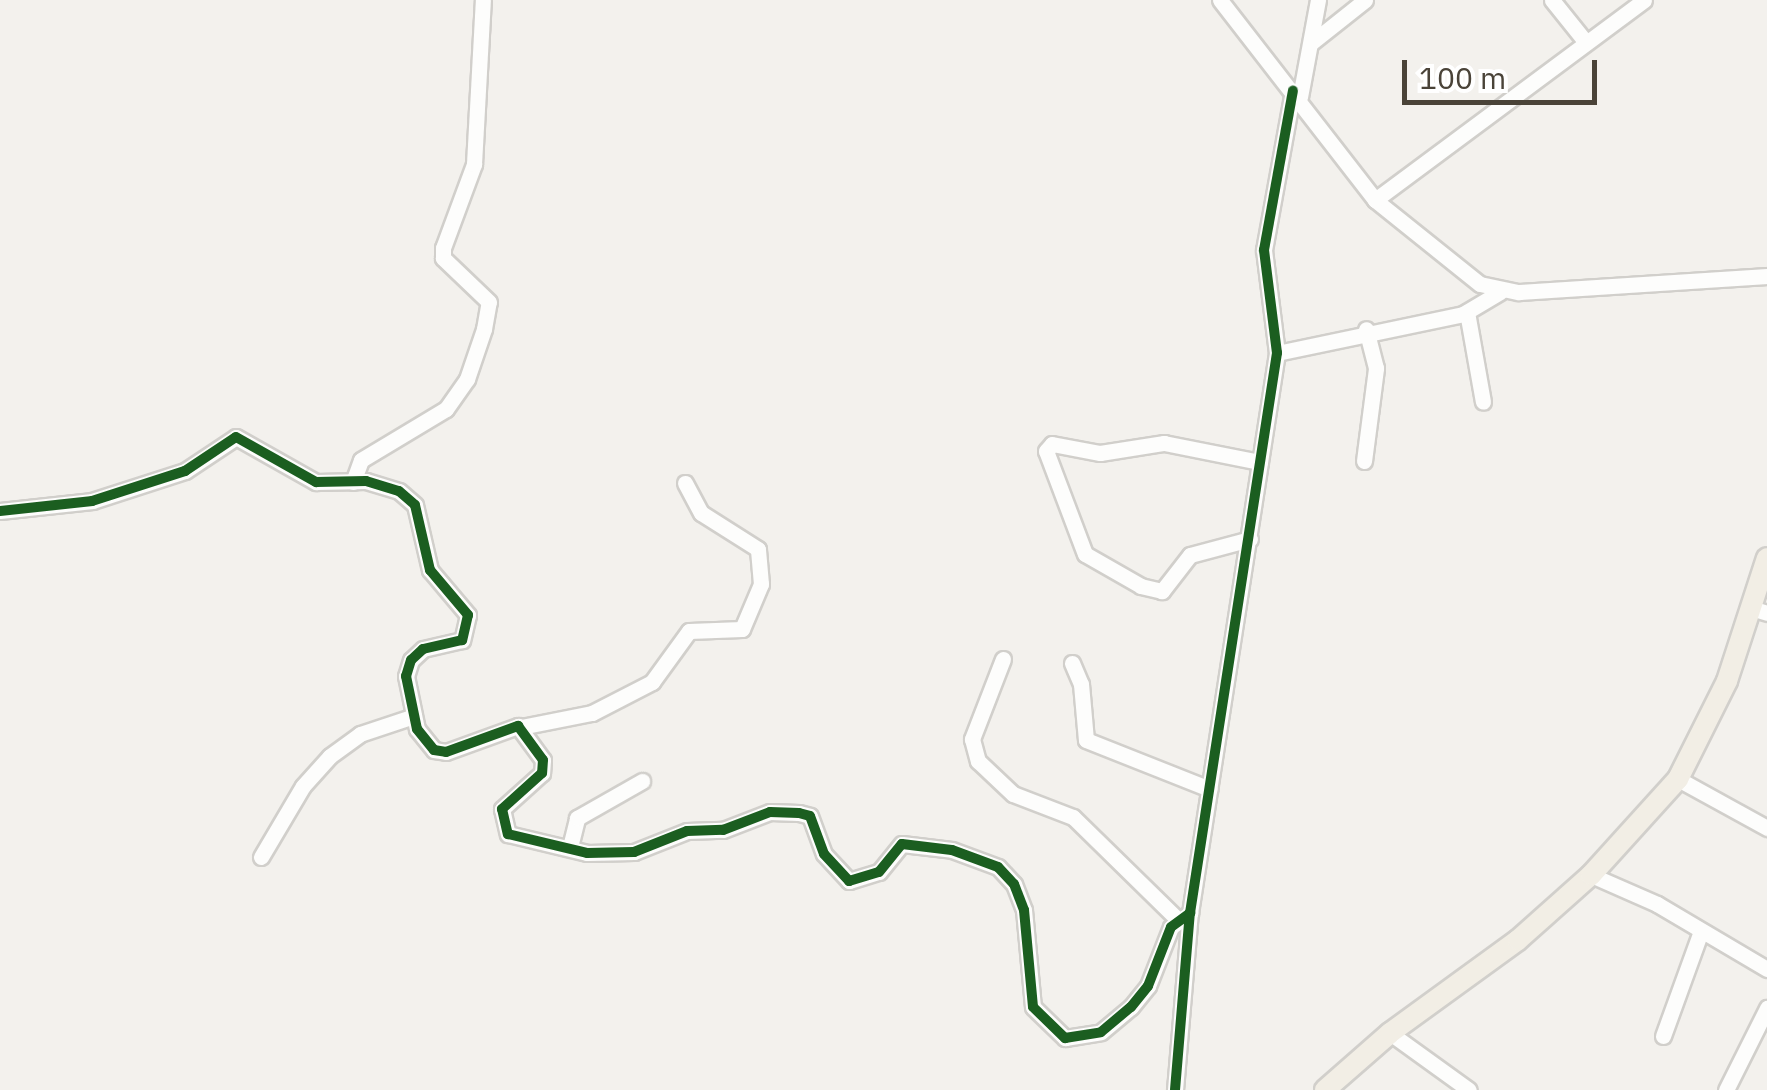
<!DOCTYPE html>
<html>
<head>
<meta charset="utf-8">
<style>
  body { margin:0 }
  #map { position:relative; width:1767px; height:1090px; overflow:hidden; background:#f3f1ed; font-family:"IBM Plex Sans",sans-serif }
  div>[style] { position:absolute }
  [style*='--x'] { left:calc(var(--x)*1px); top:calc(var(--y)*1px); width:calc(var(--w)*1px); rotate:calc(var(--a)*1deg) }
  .roads { filter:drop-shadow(2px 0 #d1cfcb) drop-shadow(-2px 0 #d1cfcb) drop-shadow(0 2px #d1cfcb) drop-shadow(0 -2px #d1cfcb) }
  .minor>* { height:15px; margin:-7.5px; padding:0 7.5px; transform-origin:7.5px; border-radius:7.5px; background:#fdfdfc }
  .major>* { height:20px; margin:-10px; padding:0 10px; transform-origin:10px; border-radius:10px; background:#f2eee5 }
  .cycleway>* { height:10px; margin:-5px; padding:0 5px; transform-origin:5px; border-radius:5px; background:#1b5e20 }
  span { translate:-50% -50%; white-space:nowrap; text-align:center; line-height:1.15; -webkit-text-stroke:8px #fff; paint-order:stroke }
  .scale { position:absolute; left:1402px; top:60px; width:195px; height:45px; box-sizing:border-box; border:5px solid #4a4338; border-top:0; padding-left:12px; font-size:30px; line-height:35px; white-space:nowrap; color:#4a4338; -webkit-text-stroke:8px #fff; paint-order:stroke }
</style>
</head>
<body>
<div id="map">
  <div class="roads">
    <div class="minor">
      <div style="--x:1220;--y:0;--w:253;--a:52.2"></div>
      <div style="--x:1375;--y:200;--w:134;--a:38.7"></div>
      <div style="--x:1480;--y:284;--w:40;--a:12"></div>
      <div style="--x:1519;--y:292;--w:249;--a:-3.7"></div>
      <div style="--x:1552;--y:0;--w:51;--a:51.3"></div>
      <div style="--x:1311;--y:43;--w:69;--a:-38.5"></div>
      <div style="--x:1300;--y:97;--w:99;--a:-79.5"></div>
      <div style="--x:1375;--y:200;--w:335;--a:-36.6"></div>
      <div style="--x:1467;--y:312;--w:91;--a:79.9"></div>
      <div style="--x:1277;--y:353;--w:190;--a:-11.8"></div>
      <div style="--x:1463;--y:314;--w:43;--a:-30.7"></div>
      <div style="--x:1364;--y:461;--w:94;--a:-82.6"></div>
      <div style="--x:1376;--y:368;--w:40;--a:-104.4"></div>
      <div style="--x:353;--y:482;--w:23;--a:-70"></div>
      <div style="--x:361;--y:460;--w:99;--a:-31"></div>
      <div style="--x:446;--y:409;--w:37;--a:-55"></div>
      <div style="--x:467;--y:379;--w:53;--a:-71.2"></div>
      <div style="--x:484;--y:329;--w:27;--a:-80"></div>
      <div style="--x:489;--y:302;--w:64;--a:-136.3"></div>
      <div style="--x:443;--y:258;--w:10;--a:-90"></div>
      <div style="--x:443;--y:248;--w:90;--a:-69.7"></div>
      <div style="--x:474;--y:164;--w:164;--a:-86.9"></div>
      <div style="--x:0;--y:511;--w:93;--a:-6.2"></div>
      <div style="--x:92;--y:501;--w:98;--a:-17.9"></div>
      <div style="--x:185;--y:471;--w:61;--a:-33.7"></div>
      <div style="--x:236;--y:437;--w:92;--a:29.4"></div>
      <div style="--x:316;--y:482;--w:50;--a:-1.1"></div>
      <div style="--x:366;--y:481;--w:34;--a:17"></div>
      <div style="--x:399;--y:491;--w:21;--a:41"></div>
      <div style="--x:415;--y:505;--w:67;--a:77"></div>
      <div style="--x:430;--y:570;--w:59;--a:49.8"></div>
      <div style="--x:468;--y:615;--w:26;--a:103"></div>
      <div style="--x:462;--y:640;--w:40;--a:167"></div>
      <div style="--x:423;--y:649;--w:16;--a:137"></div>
      <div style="--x:411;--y:660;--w:17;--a:107"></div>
      <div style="--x:406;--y:676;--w:54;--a:78.3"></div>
      <div style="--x:417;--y:729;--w:27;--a:51"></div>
      <div style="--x:434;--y:750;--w:12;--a:9"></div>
      <div style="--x:446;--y:752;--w:77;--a:-19.9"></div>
      <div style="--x:518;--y:726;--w:42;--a:53.7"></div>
      <div style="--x:543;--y:760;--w:13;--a:94"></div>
      <div style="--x:542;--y:773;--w:54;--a:138"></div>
      <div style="--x:502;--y:809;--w:26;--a:77"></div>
      <div style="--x:508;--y:834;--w:81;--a:13.5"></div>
      <div style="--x:587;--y:853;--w:47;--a:-1.2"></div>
      <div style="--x:634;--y:852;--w:57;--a:-21.6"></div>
      <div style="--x:687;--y:831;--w:36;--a:-2"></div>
      <div style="--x:723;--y:830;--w:50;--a:-21"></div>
      <div style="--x:770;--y:812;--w:29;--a:2"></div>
      <div style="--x:799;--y:813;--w:11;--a:15"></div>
      <div style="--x:810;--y:816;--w:40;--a:69.8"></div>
      <div style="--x:824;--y:854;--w:37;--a:47"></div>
      <div style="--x:849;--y:881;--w:31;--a:-17"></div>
      <div style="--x:879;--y:872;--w:36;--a:-51"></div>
      <div style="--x:902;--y:844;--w:50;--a:6.8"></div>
      <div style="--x:952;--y:850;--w:49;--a:20.3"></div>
      <div style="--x:998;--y:867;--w:23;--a:47"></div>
      <div style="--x:1014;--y:884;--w:28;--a:69"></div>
      <div style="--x:1024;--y:910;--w:97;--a:84.7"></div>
      <div style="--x:1033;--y:1007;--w:45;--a:44.1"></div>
      <div style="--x:1065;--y:1038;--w:36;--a:-9"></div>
      <div style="--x:1101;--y:1032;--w:39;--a:-40"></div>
      <div style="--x:1131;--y:1007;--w:27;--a:-51"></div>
      <div style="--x:1148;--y:986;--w:63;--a:-68.7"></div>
      <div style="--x:1171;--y:927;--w:24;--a:-36"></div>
      <div style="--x:1250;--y:539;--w:62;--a:165.1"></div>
      <div style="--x:1190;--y:555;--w:46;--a:127.9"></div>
      <div style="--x:1162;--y:591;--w:22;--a:-167"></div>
      <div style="--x:1141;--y:586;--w:64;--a:-150.3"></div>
      <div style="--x:1085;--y:554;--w:110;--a:-110.7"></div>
      <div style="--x:1046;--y:451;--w:9;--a:-49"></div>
      <div style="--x:1052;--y:444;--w:49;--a:10.6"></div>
      <div style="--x:1100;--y:453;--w:65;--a:-8.9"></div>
      <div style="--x:1164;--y:443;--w:98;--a:11.2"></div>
      <div style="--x:1751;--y:608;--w:17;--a:17"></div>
      <div style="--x:1003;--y:659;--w:86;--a:111.2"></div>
      <div style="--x:972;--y:739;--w:23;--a:75"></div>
      <div style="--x:978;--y:761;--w:48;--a:43.3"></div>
      <div style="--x:1013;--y:794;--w:64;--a:21"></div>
      <div style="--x:1073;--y:817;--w:146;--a:44.4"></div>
      <div style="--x:1072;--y:663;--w:23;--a:67"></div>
      <div style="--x:1081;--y:684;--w:56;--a:84.9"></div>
      <div style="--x:1086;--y:740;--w:133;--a:21.6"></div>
      <div style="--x:521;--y:727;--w:72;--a:-11.2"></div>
      <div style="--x:592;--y:713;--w:68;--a:-27.3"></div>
      <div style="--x:652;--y:682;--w:63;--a:-54"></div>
      <div style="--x:689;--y:631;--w:53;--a:-2.2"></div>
      <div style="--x:742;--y:629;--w:49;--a:-67.1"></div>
      <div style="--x:761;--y:584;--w:35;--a:-95"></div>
      <div style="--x:758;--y:549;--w:67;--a:-147.7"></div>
      <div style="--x:701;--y:513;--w:34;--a:-118"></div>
      <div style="--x:1678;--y:779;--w:102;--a:28.8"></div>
      <div style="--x:570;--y:847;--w:30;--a:-76"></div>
      <div style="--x:577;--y:818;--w:75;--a:-29.6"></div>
      <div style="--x:261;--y:857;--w:82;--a:-59.4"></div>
      <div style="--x:303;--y:786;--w:40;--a:-48"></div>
      <div style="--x:330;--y:756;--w:37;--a:-36"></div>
      <div style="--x:360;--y:734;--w:57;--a:-18.4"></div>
      <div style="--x:1591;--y:875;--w:72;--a:23.7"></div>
      <div style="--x:1657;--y:904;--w:128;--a:30.6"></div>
      <div style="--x:1390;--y:1033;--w:97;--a:35.8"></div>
      <div style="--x:1663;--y:1036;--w:112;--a:-70.1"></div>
      <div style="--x:1175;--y:1090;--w:178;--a:-85.2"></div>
      <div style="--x:1190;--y:913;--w:567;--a:-81.17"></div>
      <div style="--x:1277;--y:353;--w:104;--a:-97.2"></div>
      <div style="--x:1264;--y:250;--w:162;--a:-79.7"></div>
      <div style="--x:1726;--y:1090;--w:92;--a:-63.4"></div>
    </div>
    <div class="major">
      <div style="--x:1325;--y:1090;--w:86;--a:-41.2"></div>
      <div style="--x:1390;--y:1033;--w:158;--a:-36"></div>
      <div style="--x:1518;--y:940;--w:98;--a:-41.7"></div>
      <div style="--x:1591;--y:875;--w:130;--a:-47.8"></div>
      <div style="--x:1678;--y:779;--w:110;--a:-63.4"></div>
      <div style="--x:1727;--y:681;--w:129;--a:-72"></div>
    </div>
  </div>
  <div class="cycleway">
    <div style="--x:0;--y:511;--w:93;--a:-6.2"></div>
    <div style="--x:92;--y:501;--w:98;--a:-17.9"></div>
    <div style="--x:185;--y:471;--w:61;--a:-33.7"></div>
    <div style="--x:236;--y:437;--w:92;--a:29.4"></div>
    <div style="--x:316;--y:482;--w:50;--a:-1.1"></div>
    <div style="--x:366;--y:481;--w:34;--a:17"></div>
    <div style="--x:399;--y:491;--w:21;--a:41"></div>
    <div style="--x:415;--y:505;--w:67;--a:77"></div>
    <div style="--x:430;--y:570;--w:59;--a:49.8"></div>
    <div style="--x:468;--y:615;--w:26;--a:103"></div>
    <div style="--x:462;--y:640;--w:40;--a:167"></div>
    <div style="--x:423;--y:649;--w:16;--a:137"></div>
    <div style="--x:411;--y:660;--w:17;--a:107"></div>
    <div style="--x:406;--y:676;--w:54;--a:78.3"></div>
    <div style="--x:417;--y:729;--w:27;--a:51"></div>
    <div style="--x:434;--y:750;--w:12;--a:9"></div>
    <div style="--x:446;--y:752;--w:77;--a:-19.9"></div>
    <div style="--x:518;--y:726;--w:42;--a:53.7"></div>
    <div style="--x:543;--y:760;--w:13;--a:94"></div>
    <div style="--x:542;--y:773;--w:54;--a:138"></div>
    <div style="--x:502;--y:809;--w:26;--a:77"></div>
    <div style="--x:508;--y:834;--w:81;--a:13.5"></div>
    <div style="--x:587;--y:853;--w:47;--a:-1.2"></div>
    <div style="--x:634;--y:852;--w:57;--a:-21.6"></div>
    <div style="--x:687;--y:831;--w:36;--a:-2"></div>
    <div style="--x:723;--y:830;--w:50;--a:-21"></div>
    <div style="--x:770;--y:812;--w:29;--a:2"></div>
    <div style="--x:799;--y:813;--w:11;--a:15"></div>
    <div style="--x:810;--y:816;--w:40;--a:69.8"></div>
    <div style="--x:824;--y:854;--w:37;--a:47"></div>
    <div style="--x:849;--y:881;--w:31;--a:-17"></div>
    <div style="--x:879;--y:872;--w:36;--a:-51"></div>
    <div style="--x:902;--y:844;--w:50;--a:6.8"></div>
    <div style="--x:952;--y:850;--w:49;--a:20.3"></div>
    <div style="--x:998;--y:867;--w:23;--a:47"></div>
    <div style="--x:1014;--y:884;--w:28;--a:69"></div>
    <div style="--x:1024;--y:910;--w:97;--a:84.7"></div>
    <div style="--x:1033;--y:1007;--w:45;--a:44.1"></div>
    <div style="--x:1065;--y:1038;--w:36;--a:-9"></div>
    <div style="--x:1101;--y:1032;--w:39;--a:-40"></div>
    <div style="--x:1131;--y:1007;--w:27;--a:-51"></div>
    <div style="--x:1148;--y:986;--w:63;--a:-68.7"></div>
    <div style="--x:1171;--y:927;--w:24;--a:-36"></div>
    <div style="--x:1175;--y:1090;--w:178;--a:-85.2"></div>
    <div style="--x:1190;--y:913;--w:567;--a:-81.17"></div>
    <div style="--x:1277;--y:353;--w:104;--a:-97.2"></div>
    <div style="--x:1264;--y:250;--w:162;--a:-79.7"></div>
  </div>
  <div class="scale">100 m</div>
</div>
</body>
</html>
